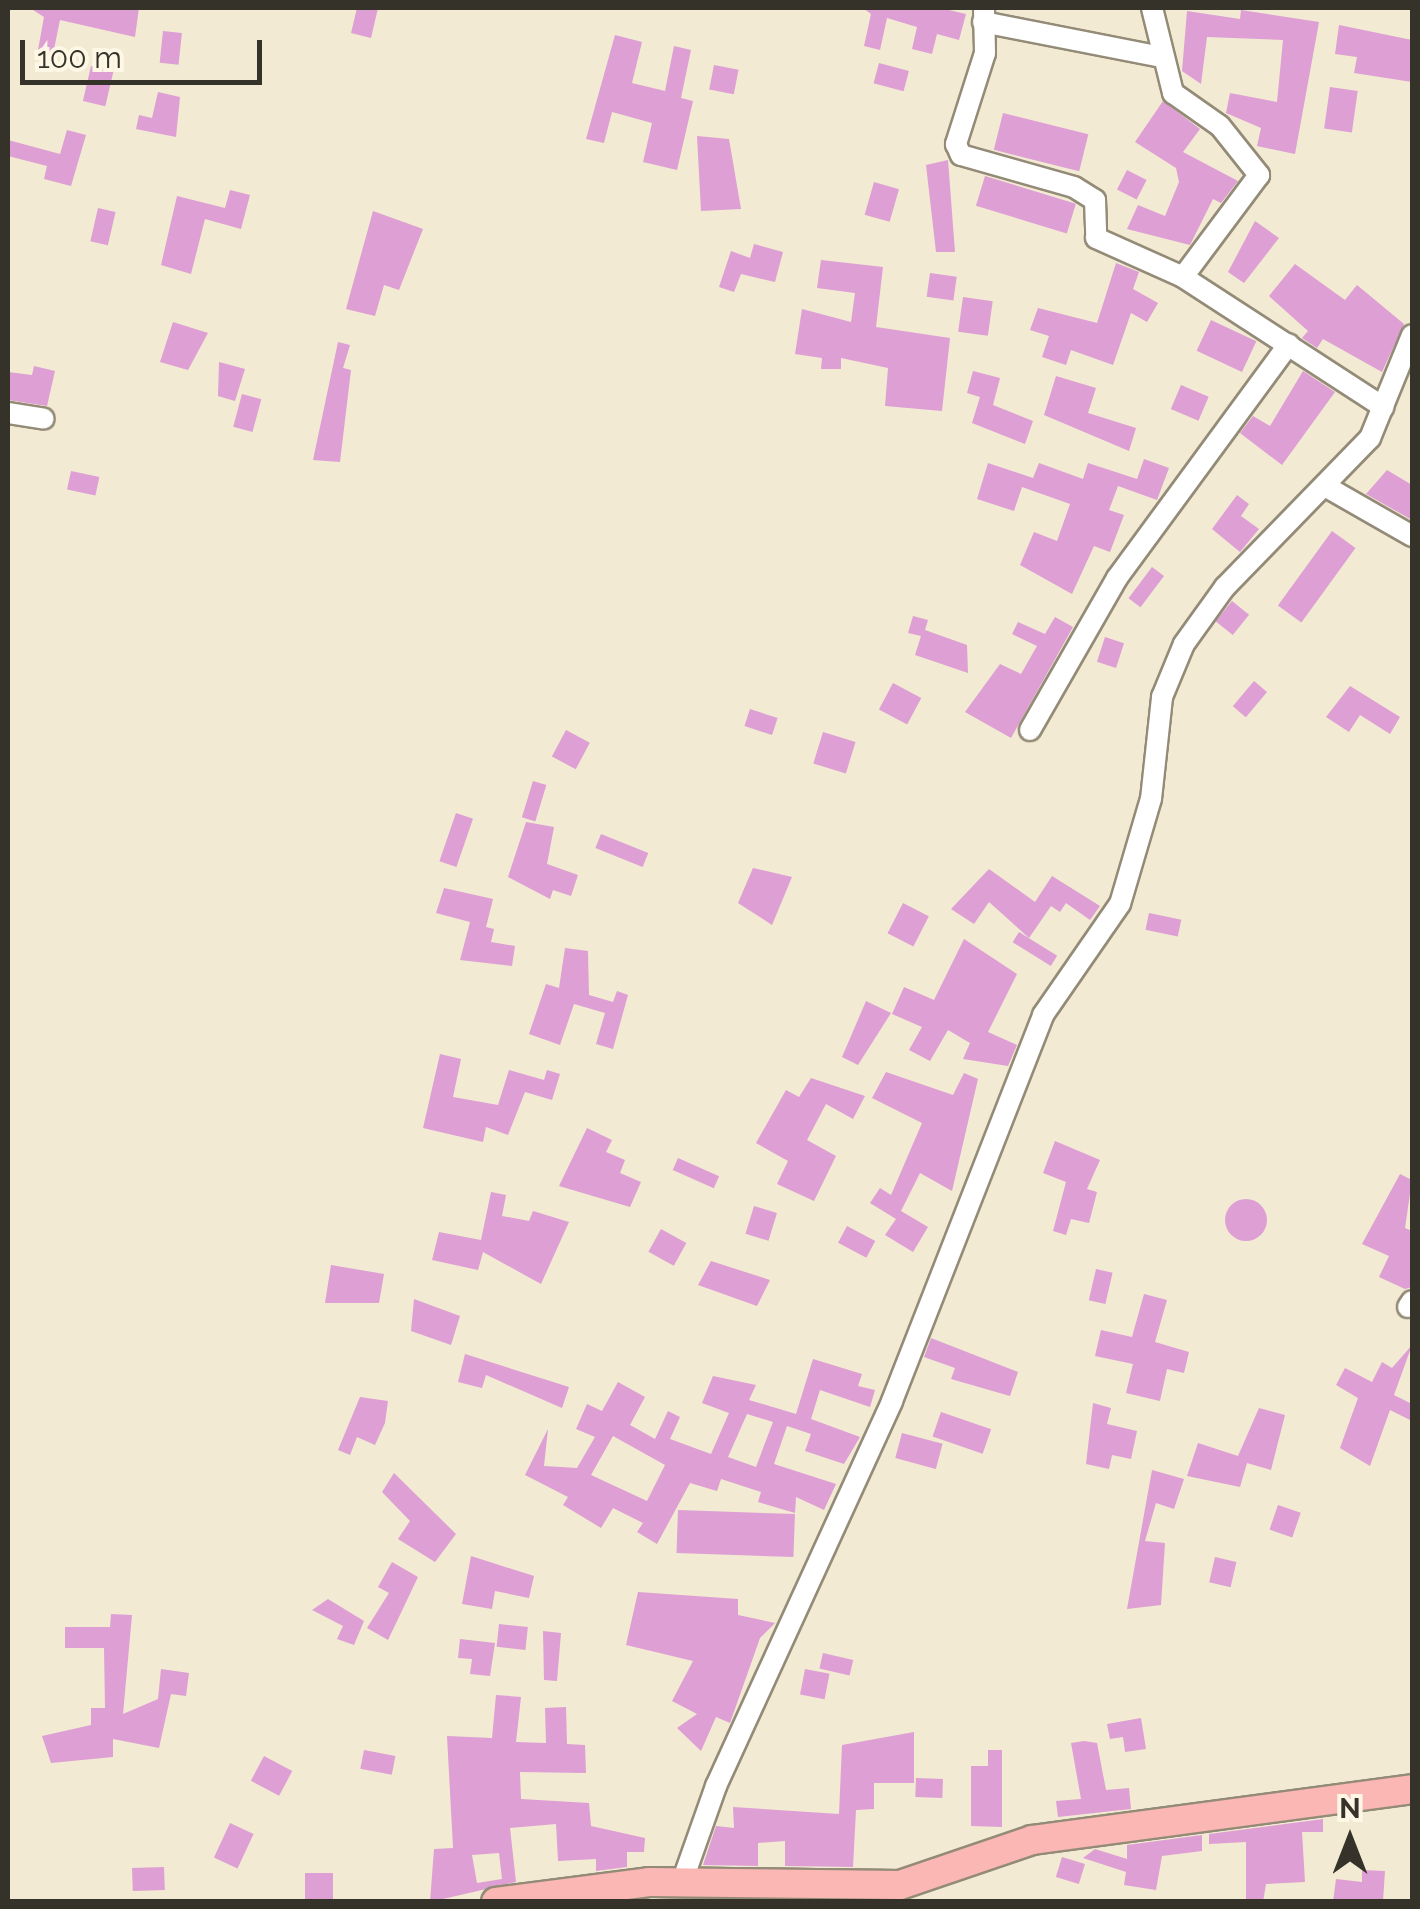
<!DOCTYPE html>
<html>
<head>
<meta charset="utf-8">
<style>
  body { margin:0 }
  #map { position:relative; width:1420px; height:1909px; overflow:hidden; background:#f2ead3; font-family:Raleway,sans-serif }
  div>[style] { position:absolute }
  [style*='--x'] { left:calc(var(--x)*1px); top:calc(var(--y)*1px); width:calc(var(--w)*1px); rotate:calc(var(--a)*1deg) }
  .building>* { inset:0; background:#dd9fd4; transform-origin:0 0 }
  .round { border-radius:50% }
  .roads { filter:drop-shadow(2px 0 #938b77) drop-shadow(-2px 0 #938b77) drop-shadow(0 2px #938b77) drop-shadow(0 -2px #938b77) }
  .minor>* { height:20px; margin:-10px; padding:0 10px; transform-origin:10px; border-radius:10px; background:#fff }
  .major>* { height:28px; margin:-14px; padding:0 14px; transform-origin:14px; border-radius:14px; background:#fbb7b3 }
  span { translate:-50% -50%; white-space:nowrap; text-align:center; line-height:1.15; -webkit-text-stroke:8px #fef7e5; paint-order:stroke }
  .frame { position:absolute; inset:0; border:10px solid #353229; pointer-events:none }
  .north { position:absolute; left:1300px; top:1789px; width:100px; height:100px; -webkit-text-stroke:8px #fef7e5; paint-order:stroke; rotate:0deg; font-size:28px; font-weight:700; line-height:40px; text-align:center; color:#353229 }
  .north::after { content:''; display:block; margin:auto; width:35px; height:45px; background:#353229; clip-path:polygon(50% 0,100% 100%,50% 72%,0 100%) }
  .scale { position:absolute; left:20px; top:40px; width:242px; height:45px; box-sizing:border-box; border:5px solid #353229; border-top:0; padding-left:12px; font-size:30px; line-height:35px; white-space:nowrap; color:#353229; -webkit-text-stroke:8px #fef7e5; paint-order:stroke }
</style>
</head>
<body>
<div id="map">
  <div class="building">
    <div style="clip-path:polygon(30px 8px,139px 8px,135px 37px,60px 20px,53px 54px,38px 50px,44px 17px)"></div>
    <div style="clip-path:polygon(357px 8px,378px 8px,371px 38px,351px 33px)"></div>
    <div style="clip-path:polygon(863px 8px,940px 8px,966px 14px,959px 40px,937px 34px,932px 54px,912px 49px,917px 27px,887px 18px,880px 50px,864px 46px,871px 14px)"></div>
    <div style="clip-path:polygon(1241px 10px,1319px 22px,1295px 154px,1257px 146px,1261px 128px,1226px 113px,1230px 93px,1277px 102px,1283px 40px,1207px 37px,1201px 84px,1182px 71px,1187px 11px,1240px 19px)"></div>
    <div style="clip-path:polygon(1339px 25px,1412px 40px,1412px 82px,1354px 73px,1357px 57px,1335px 54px)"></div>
    <div style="left:163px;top:31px;width:19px;height:32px;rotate:6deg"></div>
    <div style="clip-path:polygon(615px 35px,642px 42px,632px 83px,665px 91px,674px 46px,691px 50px,681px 98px,693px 101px,677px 170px,643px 162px,652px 123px,612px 112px,604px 143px,586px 139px)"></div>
    <div style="left:879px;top:63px;width:31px;height:21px;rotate:15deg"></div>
    <div style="left:714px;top:65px;width:25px;height:25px;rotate:11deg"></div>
    <div style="left:91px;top:66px;width:23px;height:36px;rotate:13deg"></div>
    <div style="left:1330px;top:87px;width:28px;height:42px;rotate:8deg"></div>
    <div style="clip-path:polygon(158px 92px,180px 97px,176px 137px,136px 129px,139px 115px,152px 118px)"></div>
    <div style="clip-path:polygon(1163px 101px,1200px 129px,1183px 152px,1238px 181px,1221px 203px,1213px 199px,1190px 245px,1127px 229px,1138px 205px,1165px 216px,1179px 182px,1176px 168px,1135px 142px)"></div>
    <div style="left:1003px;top:113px;width:88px;height:38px;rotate:14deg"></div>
    <div style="clip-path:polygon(67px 130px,86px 135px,71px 186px,44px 179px,47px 166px,8px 156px,8px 140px,60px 154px)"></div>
    <div style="clip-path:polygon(697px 136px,729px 139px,741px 209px,701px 211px)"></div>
    <div style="clip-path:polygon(948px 160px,955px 252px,936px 252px,926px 165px)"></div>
    <div style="left:1127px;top:170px;width:22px;height:22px;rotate:27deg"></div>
    <div style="left:985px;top:176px;width:95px;height:31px;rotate:17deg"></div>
    <div style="left:874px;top:182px;width:26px;height:34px;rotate:16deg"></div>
    <div style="clip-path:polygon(230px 190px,250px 195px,241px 229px,205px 219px,191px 274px,161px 265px,177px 196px,225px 208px)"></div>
    <div style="left:98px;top:208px;width:18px;height:34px;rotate:13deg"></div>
    <div style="clip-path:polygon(373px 211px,423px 229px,399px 290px,384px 285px,375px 316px,346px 309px)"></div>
    <div style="clip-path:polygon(1255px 221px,1279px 238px,1244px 283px,1228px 272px)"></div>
    <div style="clip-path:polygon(754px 244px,783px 252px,775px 282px,741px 274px,734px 292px,719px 287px,731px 251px,750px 258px)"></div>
    <div style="clip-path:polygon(821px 260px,883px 267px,876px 327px,950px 338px,942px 411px,885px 406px,888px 368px,841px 358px,841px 369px,821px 369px,822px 358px,795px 354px,802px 309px,851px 322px,855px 293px,817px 288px)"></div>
    <div style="clip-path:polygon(1116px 263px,1139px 272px,1133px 289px,1158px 303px,1147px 322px,1131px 313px,1113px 365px,1071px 350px,1066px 365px,1042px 357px,1049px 336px,1030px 330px,1038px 308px,1097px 323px)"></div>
    <div style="clip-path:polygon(1295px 264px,1345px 300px,1357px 285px,1404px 324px,1382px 372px,1323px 339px,1317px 348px,1302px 338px,1308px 331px,1269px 296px)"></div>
    <div style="left:930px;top:273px;width:27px;height:24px;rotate:8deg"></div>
    <div style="left:963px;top:297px;width:30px;height:35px;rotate:8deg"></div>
    <div style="left:1211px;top:320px;width:50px;height:34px;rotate:25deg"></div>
    <div style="clip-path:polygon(173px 322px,208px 333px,188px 370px,160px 362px)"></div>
    <div style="clip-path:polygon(338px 342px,350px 345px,343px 368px,351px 370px,340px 462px,313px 460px)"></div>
    <div style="clip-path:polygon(219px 362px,245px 369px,235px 401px,218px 396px)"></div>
    <div style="clip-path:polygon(34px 366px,55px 371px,47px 406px,8px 400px,8px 372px,32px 375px)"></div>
    <div style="clip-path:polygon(973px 371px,1000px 378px,993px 405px,1033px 421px,1025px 444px,972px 423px,980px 397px,967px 393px)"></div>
    <div style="clip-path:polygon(1303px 371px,1335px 392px,1282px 465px,1240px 433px,1253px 416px,1270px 426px)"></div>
    <div style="clip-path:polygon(1056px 376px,1096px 388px,1088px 413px,1136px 428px,1129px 451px,1044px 415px)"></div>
    <div style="left:1181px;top:385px;width:30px;height:26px;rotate:23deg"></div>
    <div style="left:242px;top:394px;width:20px;height:34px;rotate:15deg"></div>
    <div style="clip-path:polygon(1144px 459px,1169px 468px,1157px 500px,1118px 486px,1109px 510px,1124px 515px,1110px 552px,1094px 546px,1072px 594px,1020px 565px,1034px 532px,1057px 541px,1070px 504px,1022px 487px,1014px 511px,977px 499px,988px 463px,1033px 478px,1039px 463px,1083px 479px,1088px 463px,1137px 479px)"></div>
    <div style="clip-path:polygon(1387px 470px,1412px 485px,1412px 520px,1366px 494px)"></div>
    <div style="left:71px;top:471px;width:29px;height:19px;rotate:12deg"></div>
    <div style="clip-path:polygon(1237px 495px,1249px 504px,1241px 516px,1259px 529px,1240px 552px,1212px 529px)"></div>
    <div style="left:1332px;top:531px;width:29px;height:92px;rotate:36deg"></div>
    <div style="left:1152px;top:567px;width:15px;height:39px;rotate:37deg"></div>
    <div style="left:1232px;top:601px;width:22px;height:26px;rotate:39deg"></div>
    <div style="clip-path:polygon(913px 616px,928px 620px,925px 630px,967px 645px,968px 673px,915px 655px,921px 636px,908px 633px)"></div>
    <div style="clip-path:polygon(1055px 617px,1073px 627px,1011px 738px,965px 712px,1000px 664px,1021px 674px,1037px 646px,1012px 634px,1018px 622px,1045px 634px)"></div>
    <div style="left:1105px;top:637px;width:20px;height:26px;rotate:18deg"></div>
    <div style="left:1254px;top:681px;width:17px;height:33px;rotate:40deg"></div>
    <div style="left:893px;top:683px;width:32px;height:30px;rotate:28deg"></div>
    <div style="clip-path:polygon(1350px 686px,1400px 717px,1390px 734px,1360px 715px,1349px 732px,1326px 717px)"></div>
    <div style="left:750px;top:709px;width:29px;height:18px;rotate:18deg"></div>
    <div style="left:566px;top:730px;width:27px;height:30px;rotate:28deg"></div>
    <div style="left:823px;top:732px;width:34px;height:33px;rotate:17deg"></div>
    <div style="left:533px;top:781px;width:14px;height:38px;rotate:17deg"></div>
    <div style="left:456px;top:813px;width:18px;height:51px;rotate:19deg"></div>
    <div style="clip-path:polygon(526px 822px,554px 827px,547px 864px,578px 875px,571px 896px,553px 890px,550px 899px,508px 877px)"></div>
    <div style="left:601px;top:834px;width:51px;height:15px;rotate:22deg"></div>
    <div style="clip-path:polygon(753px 868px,792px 877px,772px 925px,738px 903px)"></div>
    <div style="clip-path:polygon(989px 869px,1035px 902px,1052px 876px,1100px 906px,1090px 920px,1066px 903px,1060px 912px,1051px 906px,1029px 938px,989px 902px,974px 924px,951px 909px)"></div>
    <div style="clip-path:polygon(444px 888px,493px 899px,486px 927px,494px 929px,491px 942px,515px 946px,512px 966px,460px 960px,470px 922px,436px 913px)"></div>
    <div style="left:903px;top:903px;width:29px;height:34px;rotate:27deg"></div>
    <div style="left:1149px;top:913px;width:33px;height:17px;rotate:12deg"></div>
    <div style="left:1019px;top:932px;width:45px;height:12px;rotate:32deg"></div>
    <div style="clip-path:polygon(964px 939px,1017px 974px,988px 1032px,1017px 1045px,1008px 1066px,963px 1059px,970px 1043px,948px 1030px,930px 1061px,909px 1050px,922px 1027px,892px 1014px,904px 987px,934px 1000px)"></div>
    <div style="clip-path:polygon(565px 948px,588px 951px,589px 995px,613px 1002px,617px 991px,628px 995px,613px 1049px,596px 1044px,605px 1013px,574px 1004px,560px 1045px,529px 1034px,546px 984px,559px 988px)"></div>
    <div style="clip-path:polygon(866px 1001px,891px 1013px,858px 1065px,842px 1057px)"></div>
    <div style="clip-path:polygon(440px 1054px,461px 1059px,453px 1097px,498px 1105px,509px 1070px,544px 1080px,547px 1070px,560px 1074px,552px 1100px,525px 1092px,508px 1135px,486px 1127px,483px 1142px,423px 1128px)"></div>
    <div style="clip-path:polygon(886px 1072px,953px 1095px,964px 1073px,978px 1079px,952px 1191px,920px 1173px,901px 1211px,928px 1227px,913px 1252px,885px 1235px,896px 1219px,870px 1203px,880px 1188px,891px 1195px,922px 1123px,872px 1098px)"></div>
    <div style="clip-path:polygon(811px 1078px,865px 1096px,853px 1119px,826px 1104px,807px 1140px,836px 1156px,814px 1201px,777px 1184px,788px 1161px,756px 1143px,786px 1090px,799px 1097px)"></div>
    <div style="clip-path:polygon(587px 1128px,612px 1140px,606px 1152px,625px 1160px,620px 1173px,641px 1182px,630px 1207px,559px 1186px)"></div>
    <div style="clip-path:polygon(1055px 1141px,1100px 1160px,1087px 1189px,1097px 1192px,1089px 1223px,1071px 1219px,1066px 1235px,1053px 1231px,1066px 1182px,1043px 1173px)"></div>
    <div style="left:678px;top:1158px;width:45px;height:13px;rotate:24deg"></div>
    <div style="clip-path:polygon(1400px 1174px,1412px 1180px,1405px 1228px,1412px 1231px,1412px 1287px,1405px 1289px,1379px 1277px,1389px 1256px,1362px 1244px)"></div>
    <div style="clip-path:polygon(491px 1192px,506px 1195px,502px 1216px,529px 1221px,533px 1211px,569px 1222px,541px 1284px,483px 1252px,478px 1270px,432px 1260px,439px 1232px,481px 1240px)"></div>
    <div class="round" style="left:1225px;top:1199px;width:42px;height:42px"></div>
    <div style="left:754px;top:1206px;width:24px;height:29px;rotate:17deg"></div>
    <div style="left:847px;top:1226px;width:32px;height:19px;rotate:28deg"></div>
    <div style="left:661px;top:1229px;width:29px;height:26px;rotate:29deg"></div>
    <div style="clip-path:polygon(711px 1261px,770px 1280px,757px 1306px,698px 1285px)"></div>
    <div style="clip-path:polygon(331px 1265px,384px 1274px,379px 1303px,325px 1303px)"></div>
    <div style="left:1096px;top:1269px;width:17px;height:32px;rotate:13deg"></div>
    <div style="clip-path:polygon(1144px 1294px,1167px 1300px,1155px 1342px,1189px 1352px,1184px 1373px,1167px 1369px,1160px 1401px,1126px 1393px,1133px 1364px,1095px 1356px,1101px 1330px,1132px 1337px)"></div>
    <div style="clip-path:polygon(414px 1299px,460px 1316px,451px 1345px,411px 1331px)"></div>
    <div style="clip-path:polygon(931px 1338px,1018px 1372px,1010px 1396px,951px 1379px,955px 1368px,924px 1357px)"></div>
    <div style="clip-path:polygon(1412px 1345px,1394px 1395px,1412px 1404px,1412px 1421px,1390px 1410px,1370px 1466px,1340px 1448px,1358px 1398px,1336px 1385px,1345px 1368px,1372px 1382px,1382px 1362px,1392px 1368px)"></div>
    <div style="clip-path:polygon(465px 1354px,569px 1387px,562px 1408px,486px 1375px,482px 1388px,458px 1382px)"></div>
    <div style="clip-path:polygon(evenodd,813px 1359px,862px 1374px,858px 1386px,875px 1390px,870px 1407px,820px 1390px,811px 1419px,860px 1437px,844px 1464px,805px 1451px,811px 1434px,787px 1426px,774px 1464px,836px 1484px,824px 1510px,796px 1497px,795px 1513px,758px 1502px,761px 1492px,721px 1479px,717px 1491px,690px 1483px,657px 1544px,637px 1532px,643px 1523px,613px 1508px,601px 1528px,563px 1505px,568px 1497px,525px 1475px,548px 1429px,544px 1466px,577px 1468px,595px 1437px,576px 1429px,587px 1404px,602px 1411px,618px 1382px,645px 1397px,630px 1425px,655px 1439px,668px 1411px,680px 1417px,670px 1439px,711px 1454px,729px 1413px,702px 1403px,713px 1376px,756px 1385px,749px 1400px,796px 1414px,813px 1359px,747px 1414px,773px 1422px,756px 1467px,728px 1457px,747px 1414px,813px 1359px,613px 1436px,665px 1465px,647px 1501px,591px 1475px,613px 1436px)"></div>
    <div style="clip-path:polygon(360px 1397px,388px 1401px,385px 1423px,375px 1445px,357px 1437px,350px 1455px,338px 1450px)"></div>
    <div style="clip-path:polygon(1093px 1403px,1111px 1408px,1107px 1424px,1137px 1431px,1131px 1459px,1112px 1455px,1109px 1469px,1086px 1464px)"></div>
    <div style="clip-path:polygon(1259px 1408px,1285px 1415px,1271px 1470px,1247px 1463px,1240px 1487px,1187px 1476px,1198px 1443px,1238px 1456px)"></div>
    <div style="left:941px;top:1412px;width:53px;height:26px;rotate:19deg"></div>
    <div style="left:902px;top:1433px;width:42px;height:26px;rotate:15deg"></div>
    <div style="clip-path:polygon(1152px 1470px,1184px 1479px,1174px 1509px,1156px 1503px,1145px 1541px,1165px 1543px,1161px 1605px,1127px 1609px)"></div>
    <div style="clip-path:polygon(394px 1473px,456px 1534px,435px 1562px,398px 1539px,410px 1521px,382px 1492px)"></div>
    <div style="left:1278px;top:1505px;width:24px;height:26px;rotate:19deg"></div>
    <div style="left:678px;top:1510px;width:117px;height:43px;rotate:2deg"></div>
    <div style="clip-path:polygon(471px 1556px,534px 1576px,529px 1598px,495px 1591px,492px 1609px,462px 1604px)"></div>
    <div style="left:1215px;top:1557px;width:22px;height:26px;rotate:13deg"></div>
    <div style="clip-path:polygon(392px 1562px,418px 1577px,388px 1640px,367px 1628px,389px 1593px,378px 1587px)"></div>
    <div style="clip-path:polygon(638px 1592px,738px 1599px,738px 1615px,775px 1623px,760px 1638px,730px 1723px,716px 1717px,701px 1751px,677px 1728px,697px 1714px,672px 1701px,693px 1661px,626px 1645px)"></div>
    <div style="clip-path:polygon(328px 1599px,364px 1621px,354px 1645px,337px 1639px,343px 1626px,312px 1610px)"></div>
    <div style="clip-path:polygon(111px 1614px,132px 1615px,123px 1714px,158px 1699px,161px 1669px,189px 1673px,186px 1696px,171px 1694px,159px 1748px,113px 1739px,113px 1757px,51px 1763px,42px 1736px,91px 1725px,91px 1708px,105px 1708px,104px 1648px,65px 1648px,65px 1627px,110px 1627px)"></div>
    <div style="left:499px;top:1624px;width:29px;height:23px;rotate:6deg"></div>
    <div style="clip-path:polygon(543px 1631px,561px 1633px,557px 1681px,544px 1680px)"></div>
    <div style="clip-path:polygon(460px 1639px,495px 1643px,490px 1676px,470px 1674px,472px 1659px,458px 1658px)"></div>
    <div style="left:823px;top:1653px;width:31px;height:16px;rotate:13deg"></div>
    <div style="left:805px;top:1669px;width:25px;height:26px;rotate:11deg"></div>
    <div style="clip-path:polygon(evenodd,496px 1695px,521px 1697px,516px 1742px,546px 1743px,545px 1708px,566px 1707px,567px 1744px,585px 1745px,586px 1773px,520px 1772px,521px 1799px,589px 1803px,591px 1826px,645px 1838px,644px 1852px,627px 1852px,627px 1867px,596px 1871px,596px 1859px,558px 1861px,556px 1824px,510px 1828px,516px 1882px,430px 1902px,434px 1849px,453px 1848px,447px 1736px,492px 1738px,496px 1695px,499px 1853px,502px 1879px,477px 1883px,472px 1855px,499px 1853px)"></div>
    <div style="clip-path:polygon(1141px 1718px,1146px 1749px,1125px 1752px,1123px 1737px,1110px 1739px,1107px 1724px)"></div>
    <div style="clip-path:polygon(914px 1732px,914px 1783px,874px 1783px,874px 1809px,856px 1810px,853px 1867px,785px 1866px,785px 1841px,758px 1843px,758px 1866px,703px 1865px,716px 1826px,734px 1828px,733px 1807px,839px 1814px,842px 1745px)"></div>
    <div style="clip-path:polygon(1084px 1741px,1097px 1743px,1106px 1790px,1129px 1788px,1131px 1809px,1058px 1817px,1056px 1801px,1081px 1799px,1071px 1743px)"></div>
    <div style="left:364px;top:1750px;width:32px;height:19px;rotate:11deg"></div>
    <div style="clip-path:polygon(988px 1750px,1002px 1750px,1002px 1827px,971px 1826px,971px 1766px,988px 1766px)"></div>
    <div style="left:264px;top:1756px;width:32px;height:28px;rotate:28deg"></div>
    <div style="left:916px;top:1778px;width:27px;height:19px;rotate:2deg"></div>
    <div style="clip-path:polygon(1323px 1819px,1323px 1832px,1302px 1832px,1305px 1882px,1266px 1884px,1263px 1902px,1246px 1902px,1246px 1842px,1209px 1844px,1209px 1834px)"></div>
    <div style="left:230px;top:1823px;width:26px;height:38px;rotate:25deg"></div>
    <div style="clip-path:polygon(1202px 1835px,1202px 1851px,1162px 1856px,1156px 1890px,1124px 1885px,1126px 1872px,1083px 1858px,1095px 1849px,1127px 1859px,1127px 1845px)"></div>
    <div style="left:1062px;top:1857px;width:24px;height:21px;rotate:17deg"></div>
    <div style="left:164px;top:1867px;width:23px;height:32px;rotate:88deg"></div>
    <div style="clip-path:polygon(1362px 1870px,1385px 1871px,1383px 1901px,1333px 1902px,1336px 1879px,1362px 1882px)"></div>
    <div style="left:305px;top:1873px;width:28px;height:29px"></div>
  </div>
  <div class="roads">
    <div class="minor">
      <div style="--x:984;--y:8;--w:45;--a:88.7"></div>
      <div style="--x:985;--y:53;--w:96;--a:107.7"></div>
      <div style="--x:956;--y:144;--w:12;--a:66"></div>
      <div style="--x:961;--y:155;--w:117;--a:15.8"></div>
      <div style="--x:1074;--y:187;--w:25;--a:32"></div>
      <div style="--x:1095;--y:200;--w:38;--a:88"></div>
      <div style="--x:1096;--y:238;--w:95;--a:24.1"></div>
      <div style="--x:1183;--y:277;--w:239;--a:33"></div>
      <div style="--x:1152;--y:8;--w:88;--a:76.1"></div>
      <div style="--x:1173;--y:93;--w:57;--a:35.1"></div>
      <div style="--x:1220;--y:126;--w:63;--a:51.5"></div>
      <div style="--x:1259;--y:175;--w:127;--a:126.7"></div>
      <div style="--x:983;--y:22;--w:181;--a:11.1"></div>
      <div style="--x:8;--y:413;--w:36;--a:9"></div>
      <div style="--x:1330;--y:489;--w:95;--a:29.8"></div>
      <div style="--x:1030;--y:730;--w:175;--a:-60.2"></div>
      <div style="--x:1117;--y:578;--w:290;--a:-53.7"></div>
      <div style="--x:1408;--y:1307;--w:7;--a:-56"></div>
      <div style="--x:681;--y:1885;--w:105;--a:-70.5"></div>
      <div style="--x:716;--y:1786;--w:423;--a:-65.4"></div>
      <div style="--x:892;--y:1401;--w:414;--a:-68.6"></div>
      <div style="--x:1043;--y:1015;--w:135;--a:-55.3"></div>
      <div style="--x:1120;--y:904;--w:109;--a:-73.6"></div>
      <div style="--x:1151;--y:799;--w:103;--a:-83.8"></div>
      <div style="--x:1162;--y:697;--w:57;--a:-67.5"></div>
      <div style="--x:1184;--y:644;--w:70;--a:-54.3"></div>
      <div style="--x:1225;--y:587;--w:208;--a:-45.8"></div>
      <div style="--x:1370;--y:438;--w:111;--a:-67.8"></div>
    </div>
    <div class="major">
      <div style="--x:496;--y:1902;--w:154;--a:-7.4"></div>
      <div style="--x:649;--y:1882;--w:251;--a:0.7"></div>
      <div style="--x:900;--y:1885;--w:139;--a:-18.8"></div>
      <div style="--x:1032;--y:1840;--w:383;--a:-7.6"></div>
    </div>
  </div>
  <div class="frame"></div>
  <div class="north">N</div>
  <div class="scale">100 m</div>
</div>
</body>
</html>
